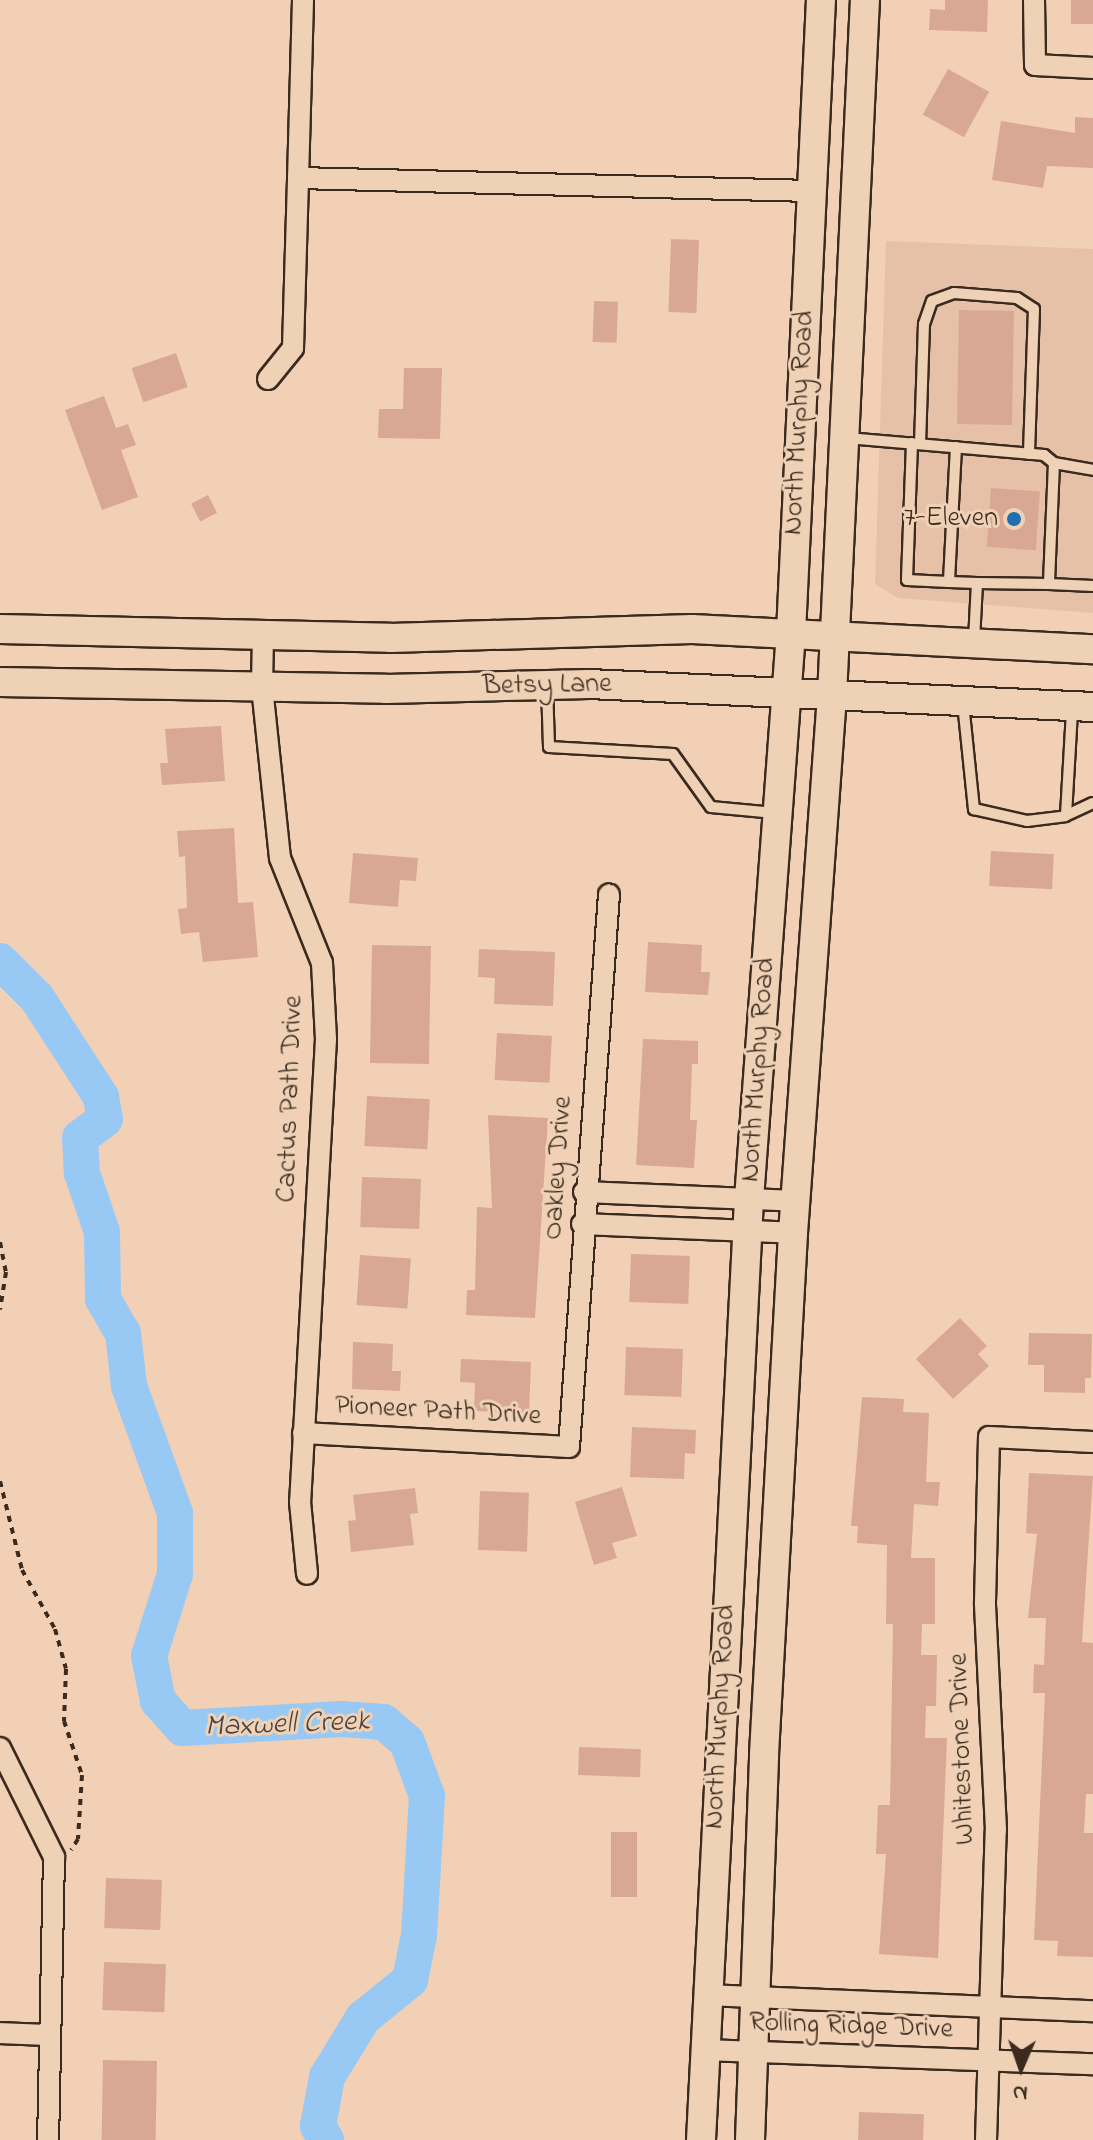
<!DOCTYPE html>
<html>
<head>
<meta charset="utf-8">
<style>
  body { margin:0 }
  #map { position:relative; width:1093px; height:2140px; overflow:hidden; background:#f2d0b5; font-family:"Indie Flower",sans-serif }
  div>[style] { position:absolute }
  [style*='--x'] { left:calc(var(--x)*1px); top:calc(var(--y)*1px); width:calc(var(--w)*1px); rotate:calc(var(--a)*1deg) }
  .built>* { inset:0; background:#e6c1a8 }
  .river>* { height:36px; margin:-18px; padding:0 18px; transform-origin:18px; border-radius:18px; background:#98c8f4 }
  .building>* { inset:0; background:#d8a895; transform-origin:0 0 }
  .path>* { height:4px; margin-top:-2px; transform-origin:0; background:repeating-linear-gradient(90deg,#3b2a1e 0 6px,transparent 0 12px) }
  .roads { filter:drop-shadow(2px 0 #3b2a1e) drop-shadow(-2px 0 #3b2a1e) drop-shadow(0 2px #3b2a1e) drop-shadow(0 -2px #3b2a1e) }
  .service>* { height:10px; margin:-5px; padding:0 5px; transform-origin:5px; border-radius:5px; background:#efd2b6 }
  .minor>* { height:20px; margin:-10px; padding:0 10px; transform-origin:10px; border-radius:10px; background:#efd2b6 }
  .secondary>* { height:28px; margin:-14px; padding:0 14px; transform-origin:14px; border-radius:14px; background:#efd2b6 }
  .dots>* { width:22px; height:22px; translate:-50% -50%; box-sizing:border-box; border:4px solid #efd2b6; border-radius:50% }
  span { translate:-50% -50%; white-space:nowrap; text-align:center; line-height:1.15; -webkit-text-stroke:6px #efd2b6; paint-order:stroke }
  .street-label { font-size:28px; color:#3b2a1e }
  .poi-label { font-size:28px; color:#3b2a1e }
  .right { translate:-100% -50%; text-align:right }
  .water-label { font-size:30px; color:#49423e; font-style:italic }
  .north { position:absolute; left:981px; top:2028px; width:80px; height:80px; -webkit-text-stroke:6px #efd2b6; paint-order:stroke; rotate:182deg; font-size:22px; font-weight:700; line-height:32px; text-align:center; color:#3b2a1e }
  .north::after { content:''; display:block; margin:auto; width:28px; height:36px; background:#3b2a1e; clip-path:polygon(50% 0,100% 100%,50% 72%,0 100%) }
</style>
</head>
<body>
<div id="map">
  <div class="built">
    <div style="clip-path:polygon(886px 241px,1093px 249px,1093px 613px,898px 598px,875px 584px)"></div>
  </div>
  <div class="river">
    <div style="--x:0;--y:961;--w:52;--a:45"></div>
    <div style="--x:37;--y:998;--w:118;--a:57.1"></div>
    <div style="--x:101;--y:1097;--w:22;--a:80"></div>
    <div style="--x:105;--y:1119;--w:31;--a:143"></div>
    <div style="--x:80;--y:1138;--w:35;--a:87"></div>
    <div style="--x:82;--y:1173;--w:62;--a:71.3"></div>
    <div style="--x:102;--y:1232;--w:67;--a:89.1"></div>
    <div style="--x:103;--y:1299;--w:39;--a:60"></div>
    <div style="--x:123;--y:1333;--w:53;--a:83.5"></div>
    <div style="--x:129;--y:1386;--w:135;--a:70.1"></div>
    <div style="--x:175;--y:1513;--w:61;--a:90"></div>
    <div style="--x:175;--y:1574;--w:86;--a:107.6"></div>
    <div style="--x:149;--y:1656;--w:46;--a:78.7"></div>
    <div style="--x:158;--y:1701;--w:36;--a:48"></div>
    <div style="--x:182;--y:1728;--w:160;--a:-3.2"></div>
    <div style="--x:342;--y:1719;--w:42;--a:4.1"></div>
    <div style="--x:384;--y:1722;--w:30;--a:41"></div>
    <div style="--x:407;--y:1742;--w:58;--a:69.7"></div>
    <div style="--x:427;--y:1796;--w:139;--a:93.3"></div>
    <div style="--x:419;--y:1935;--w:46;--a:101.3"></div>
    <div style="--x:410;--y:1980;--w:60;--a:141"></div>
    <div style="--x:363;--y:2018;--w:69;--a:121.4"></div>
    <div style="--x:327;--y:2077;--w:50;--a:100.4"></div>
    <div style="--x:318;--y:2126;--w:16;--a:60"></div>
  </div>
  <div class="building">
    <div style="clip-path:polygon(945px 0,988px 0,987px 32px,929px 30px,930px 9px,945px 10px)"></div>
    <div style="left:1071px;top:0;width:22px;height:24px"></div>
    <div style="left:948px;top:69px;width:47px;height:52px;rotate:29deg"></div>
    <div style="clip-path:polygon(1075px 117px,1093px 118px,1093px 168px,1047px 166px,1043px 188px,992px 180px,1001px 121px,1075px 133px)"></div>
    <div style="left:671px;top:239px;width:28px;height:73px;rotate:2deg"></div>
    <div style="left:594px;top:301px;width:24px;height:41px;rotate:2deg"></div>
    <div style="left:959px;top:310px;width:55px;height:114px;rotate:1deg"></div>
    <div style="left:176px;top:353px;width:36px;height:47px;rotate:71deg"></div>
    <div style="clip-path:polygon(404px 368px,442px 368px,440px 439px,378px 438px,379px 409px,403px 409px)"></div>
    <div style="clip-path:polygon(104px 396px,116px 428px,128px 424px,136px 445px,121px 450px,138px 497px,102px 510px,65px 410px)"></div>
    <div style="left:991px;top:488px;width:49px;height:59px;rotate:4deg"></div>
    <div style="left:208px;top:495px;width:20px;height:19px;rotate:63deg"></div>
    <div style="clip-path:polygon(221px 726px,225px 781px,162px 785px,160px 763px,168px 763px,165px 729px)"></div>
    <div style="clip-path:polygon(234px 828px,238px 903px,253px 902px,258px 957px,203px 962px,199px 932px,181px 934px,178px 909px,187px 908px,185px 856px,179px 857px,177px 831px)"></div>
    <div style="left:991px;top:851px;width:63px;height:35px;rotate:3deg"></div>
    <div style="clip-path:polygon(353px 853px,418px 858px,416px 881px,400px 880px,398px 907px,349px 903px)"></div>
    <div style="clip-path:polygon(648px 942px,702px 945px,701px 972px,710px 972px,708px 995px,645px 992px)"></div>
    <div style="left:372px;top:945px;width:59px;height:118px;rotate:1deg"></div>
    <div style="clip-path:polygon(479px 949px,555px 952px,553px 1006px,494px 1004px,495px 978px,478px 977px)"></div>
    <div style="left:497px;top:1033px;width:55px;height:47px;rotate:3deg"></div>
    <div style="clip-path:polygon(643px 1039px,698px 1041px,698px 1064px,692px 1064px,690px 1120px,697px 1120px,694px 1168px,636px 1165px)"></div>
    <div style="left:367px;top:1096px;width:63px;height:50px;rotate:3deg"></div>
    <div style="clip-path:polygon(488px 1115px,548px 1118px,535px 1318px,466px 1315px,467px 1290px,475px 1290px,477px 1207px,492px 1208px)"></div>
    <div style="left:362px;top:1177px;width:59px;height:50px;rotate:2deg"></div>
    <div style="left:631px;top:1254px;width:59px;height:48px;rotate:2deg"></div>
    <div style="left:360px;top:1255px;width:51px;height:50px;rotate:4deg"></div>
    <div style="clip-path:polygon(960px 1318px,987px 1346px,978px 1354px,989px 1366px,953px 1399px,916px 1359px)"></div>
    <div style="clip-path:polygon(1029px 1333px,1092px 1334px,1091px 1378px,1085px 1378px,1085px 1393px,1044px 1392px,1044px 1365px,1028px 1365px)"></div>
    <div style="clip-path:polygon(353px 1342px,393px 1344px,392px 1371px,401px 1371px,400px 1391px,352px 1389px)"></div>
    <div style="left:626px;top:1347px;width:57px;height:48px;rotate:2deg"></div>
    <div style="clip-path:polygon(461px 1359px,531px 1362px,529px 1413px,474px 1411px,475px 1383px,460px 1382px)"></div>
    <div style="clip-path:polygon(862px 1397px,904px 1399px,903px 1412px,929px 1413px,926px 1482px,940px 1482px,938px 1506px,914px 1504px,911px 1558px,935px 1558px,935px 1624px,922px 1624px,921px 1655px,937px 1655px,936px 1706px,926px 1706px,925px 1738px,947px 1738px,938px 1958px,879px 1954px,886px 1854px,876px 1854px,878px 1805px,890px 1805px,893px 1624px,886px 1624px,887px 1545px,857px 1543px,858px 1526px,851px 1526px)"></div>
    <div style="clip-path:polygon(632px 1427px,696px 1430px,695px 1454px,685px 1453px,684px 1479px,630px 1477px)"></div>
    <div style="clip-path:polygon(1029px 1473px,1093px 1476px,1082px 1642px,1093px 1643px,1093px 1794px,1086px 1794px,1084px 1833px,1093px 1833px,1093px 1957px,1057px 1956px,1058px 1941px,1034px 1940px,1045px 1693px,1033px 1693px,1034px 1664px,1044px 1665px,1046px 1618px,1028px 1618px,1037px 1534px,1026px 1533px)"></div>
    <div style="clip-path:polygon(622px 1487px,637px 1536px,612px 1543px,617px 1558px,594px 1565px,575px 1502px)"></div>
    <div style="clip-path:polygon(415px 1488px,418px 1513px,410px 1514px,414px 1545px,351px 1552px,348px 1521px,356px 1520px,353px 1495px)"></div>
    <div style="left:480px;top:1491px;width:49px;height:59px;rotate:2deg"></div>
    <div style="left:579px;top:1747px;width:62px;height:28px;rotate:2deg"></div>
    <div style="left:611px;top:1832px;width:26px;height:65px"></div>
    <div style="left:106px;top:1878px;width:56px;height:50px;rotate:2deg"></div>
    <div style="left:104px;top:1962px;width:62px;height:48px;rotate:2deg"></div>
    <div style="left:103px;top:2060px;width:54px;height:80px;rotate:1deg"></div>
    <div style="left:859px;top:2112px;width:65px;height:28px;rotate:2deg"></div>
  </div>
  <div class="path">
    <div style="--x:0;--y:1242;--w:31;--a:79"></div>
    <div style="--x:6;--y:1272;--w:38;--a:99"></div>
    <div style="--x:0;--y:1481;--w:92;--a:76.1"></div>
    <div style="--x:22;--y:1570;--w:68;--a:60.8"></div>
    <div style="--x:55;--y:1629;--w:41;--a:74.6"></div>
    <div style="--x:66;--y:1669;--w:52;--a:92.2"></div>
    <div style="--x:64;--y:1721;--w:57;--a:71.6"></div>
    <div style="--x:82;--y:1775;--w:64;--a:93.6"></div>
    <div style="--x:78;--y:1839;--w:13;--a:122"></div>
  </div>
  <div class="roads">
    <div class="service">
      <div style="--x:847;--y:438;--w:198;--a:4.9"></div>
      <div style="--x:1044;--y:455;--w:13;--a:39"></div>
      <div style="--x:1054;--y:463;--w:121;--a:92.4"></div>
      <div style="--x:1049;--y:584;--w:72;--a:-179.2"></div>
      <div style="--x:977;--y:583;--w:57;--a:93"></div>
      <div style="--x:912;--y:443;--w:137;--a:92.1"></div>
      <div style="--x:907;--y:580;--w:42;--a:2.7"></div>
      <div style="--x:920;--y:444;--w:120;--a:-88.1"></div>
      <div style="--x:924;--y:324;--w:24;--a:-71"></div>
      <div style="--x:932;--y:301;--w:23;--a:-20"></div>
      <div style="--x:954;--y:293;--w:63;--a:4.5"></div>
      <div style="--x:1017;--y:298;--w:20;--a:33"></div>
      <div style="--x:1034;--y:309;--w:145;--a:92"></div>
      <div style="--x:956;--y:447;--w:135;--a:93"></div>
      <div style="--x:949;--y:582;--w:28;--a:2"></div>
      <div style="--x:1054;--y:463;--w:40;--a:10"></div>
      <div style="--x:1049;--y:584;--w:44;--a:2.6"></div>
      <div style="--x:547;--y:686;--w:61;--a:88.1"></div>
      <div style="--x:549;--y:747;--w:124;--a:3.2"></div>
      <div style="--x:673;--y:754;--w:65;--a:54.4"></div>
      <div style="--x:711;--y:807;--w:64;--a:5.4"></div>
      <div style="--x:963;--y:703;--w:107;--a:84.1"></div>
      <div style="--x:974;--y:809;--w:54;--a:12.8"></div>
      <div style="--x:1027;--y:821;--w:38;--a:-7"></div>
      <div style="--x:1065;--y:816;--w:31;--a:-25"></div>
      <div style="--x:1066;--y:815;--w:105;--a:-86.7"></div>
    </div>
    <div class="minor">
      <div style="--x:303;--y:0;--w:178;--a:91.6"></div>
      <div style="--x:298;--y:178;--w:513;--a:1.45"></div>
      <div style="--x:1034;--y:0;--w:65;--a:89.1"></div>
      <div style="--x:1035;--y:65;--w:58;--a:3"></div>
      <div style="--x:268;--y:379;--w:40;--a:-51"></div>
      <div style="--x:293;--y:348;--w:170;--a:-88.3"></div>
      <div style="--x:263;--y:634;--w:53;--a:91.1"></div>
      <div style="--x:262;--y:687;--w:172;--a:84"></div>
      <div style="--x:280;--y:858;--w:113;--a:68.2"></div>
      <div style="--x:322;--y:963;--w:76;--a:87"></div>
      <div style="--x:326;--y:1039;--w:464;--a:93.2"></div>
      <div style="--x:300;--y:1502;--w:72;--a:84.4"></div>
      <div style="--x:584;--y:1192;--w:212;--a:2.4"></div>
      <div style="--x:582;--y:1224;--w:211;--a:2.4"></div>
      <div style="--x:303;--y:1433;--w:266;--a:3"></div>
      <div style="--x:569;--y:1447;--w:554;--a:-85.86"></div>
      <div style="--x:0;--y:1748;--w:122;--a:63.6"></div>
      <div style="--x:54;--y:1857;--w:283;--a:91.2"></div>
      <div style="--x:706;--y:1995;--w:387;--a:2.4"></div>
      <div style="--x:0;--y:2033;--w:50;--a:2.3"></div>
      <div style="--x:704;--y:2050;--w:389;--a:2.1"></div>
      <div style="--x:986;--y:2140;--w:310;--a:-88.2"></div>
      <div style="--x:996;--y:1830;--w:228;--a:-92.8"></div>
      <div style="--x:985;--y:1602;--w:165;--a:-88.6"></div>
      <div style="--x:989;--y:1437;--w:104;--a:2.8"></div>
    </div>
    <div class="secondary">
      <div style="--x:0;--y:629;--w:390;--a:1.3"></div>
      <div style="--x:390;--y:638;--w:302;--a:-1.7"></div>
      <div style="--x:692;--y:629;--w:401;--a:2.9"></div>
      <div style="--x:0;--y:682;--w:386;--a:1"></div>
      <div style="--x:386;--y:689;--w:203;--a:-1.4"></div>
      <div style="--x:589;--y:684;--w:505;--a:2.61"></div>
      <div style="--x:701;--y:2140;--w:942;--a:-87.08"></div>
      <div style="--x:749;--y:1199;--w:568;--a:-85.76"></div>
      <div style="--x:791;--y:633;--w:634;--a:-87.29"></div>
      <div style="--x:750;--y:2140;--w:386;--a:-87.9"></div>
      <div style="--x:764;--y:1754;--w:522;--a:-86.81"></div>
      <div style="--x:793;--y:1233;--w:538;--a:-85.85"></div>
      <div style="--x:832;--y:696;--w:697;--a:-87.29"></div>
    </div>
  </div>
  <div class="dots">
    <div style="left:1014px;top:519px;background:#1f6fb2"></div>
  </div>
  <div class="street-label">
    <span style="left:800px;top:423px;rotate:-87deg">North Murphy Road</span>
    <span style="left:547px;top:686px;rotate:-1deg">Betsy Lane</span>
    <span style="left:759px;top:1070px;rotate:-86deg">North Murphy Road</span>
    <span style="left:291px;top:1099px;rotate:-88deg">Cactus Path Drive</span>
    <span style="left:559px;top:1168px;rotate:-86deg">Oakley Drive</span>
    <span style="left:438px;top:1412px;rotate:3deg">Pioneer Path Drive</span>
    <span style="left:721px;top:1717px;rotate:-87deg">North Murphy Road</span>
    <span style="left:963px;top:1749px;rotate:-92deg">Whitestone Drive</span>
    <span style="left:851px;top:2027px;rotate:2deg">Rolling Ridge Drive</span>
  </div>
  <div class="poi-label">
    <span class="right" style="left:998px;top:519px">7-Eleven</span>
  </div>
  <div class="water-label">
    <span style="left:287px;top:1725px;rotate:-2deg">Maxwell Creek</span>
  </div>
  <div class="north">N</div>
</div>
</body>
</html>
